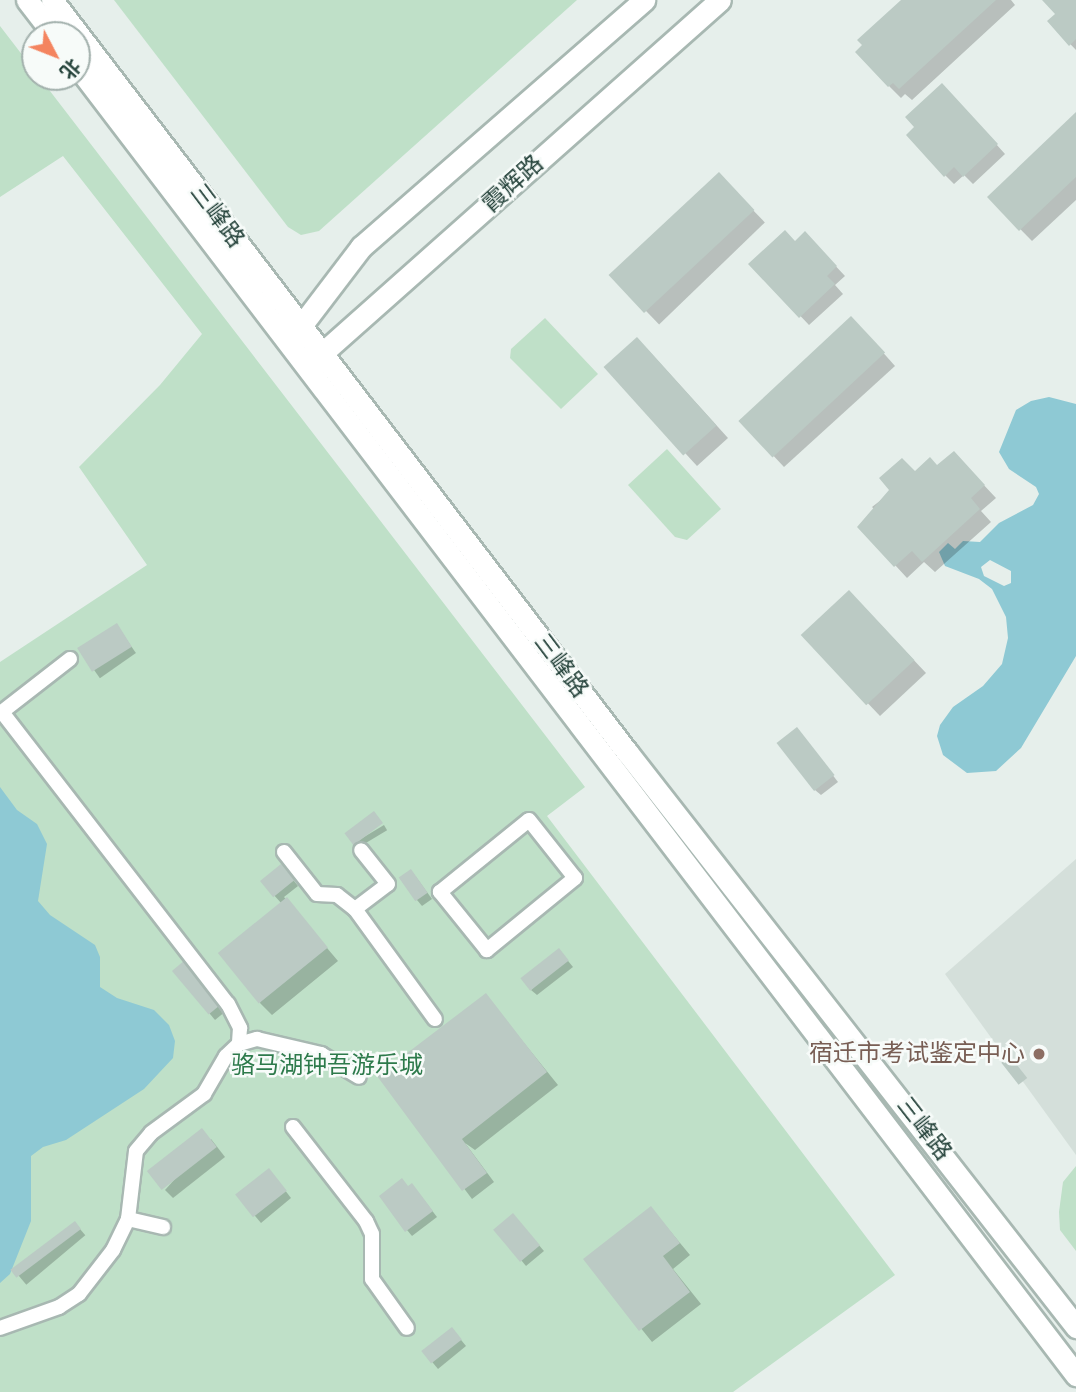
<!DOCTYPE html>
<html>
<head>
<meta charset="utf-8">
<style>
  body { margin:0 }
  #map { position:relative; width:1076px; height:1392px; overflow:hidden; background:#e6efeb; font-family:"Nunito Sans","Noto Sans SC",sans-serif }
  div>[style] { position:absolute }
  [style*='--x'] { left:calc(var(--x)*1px); top:calc(var(--y)*1px); width:calc(var(--w)*1px); rotate:calc(var(--a)*1deg) }
  .built>* { inset:0; background:#d4dfda }
  .green>* { inset:0; background:#bfe0c8 }
  .water>* { inset:0; background:#8ec9d4 }
  .shadow>* { inset:0; background:#0003; transform-origin:0 0 }
  .building>* { inset:0; background:#bbcac4; transform-origin:0 0 }
  .roads { filter:drop-shadow(2px 0 #a8b8b2) drop-shadow(-2px 0 #a8b8b2) drop-shadow(0 2px #a8b8b2) drop-shadow(0 -2px #a8b8b2) }
  .pedestrian>* { height:14px; margin:-7px; padding:0 7px; transform-origin:7px; border-radius:7px; background:#fff }
  .tertiary>* { height:21px; margin:-10.5px; padding:0 10.5px; transform-origin:10.5px; border-radius:10.5px; background:#fff }
  .secondary>* { height:21px; margin:-10.5px; padding:0 10.5px; transform-origin:10.5px; border-radius:10.5px; background:#fff }
  .dots>* { width:19px; height:19px; translate:-50% -50%; box-sizing:border-box; border:4px solid #f7fbf9; border-radius:50% }
  span { translate:-50% -50%; white-space:nowrap; text-align:center; line-height:1.15; -webkit-text-stroke:5px #f7fbf9; paint-order:stroke }
  .street-label { font-size:24px; color:#24423a }
  .education-label { font-size:24px; color:#785e54 }
  .right { translate:-100% -50%; text-align:right }
  .park-label { font-size:24px; color:#2d7a4b }
  .north { position:absolute; left:21px; top:21px; width:70px; height:70px; box-sizing:border-box; background:#f7fbf9; border:2px solid #a3b1ad; border-radius:50%; rotate:132deg; font-size:19px; font-weight:700; line-height:28px; text-align:center; color:#24423a }
  .north::after { content:''; display:block; margin:auto; width:24px; height:32px; background:#f4845f; clip-path:polygon(50% 0,100% 100%,50% 72%,0 100%) }
</style>
</head>
<body>
<div id="map">
  <div class="built">
    <div style="clip-path:polygon(1076px 859px,1076px 1155px,945px 974px)"></div>
  </div>
  <div class="green">
    <div style="clip-path:polygon(114px 0,577px 0,319px 231px,301px 235px,288px 227px)"></div>
    <div style="clip-path:polygon(0 26px,585px 787px,547px 816px,895px 1275px,733px 1392px,0 1392px,0 662px,147px 565px,79px 467px,160px 385px,202px 334px,63px 156px,0 197px)"></div>
    <div style="clip-path:polygon(545px 318px,598px 374px,561px 409px,510px 358px,511px 349px)"></div>
    <div style="clip-path:polygon(667px 449px,721px 509px,687px 540px,675px 537px,628px 485px)"></div>
    <div style="clip-path:polygon(1076px 1166px,1076px 1251px,1060px 1230px,1059px 1212px,1063px 1182px)"></div>
  </div>
  <div class="water">
    <div style="clip-path:polygon(evenodd,1049px 397px,1076px 404px,1076px 656px,1021px 748px,996px 771px,967px 773px,943px 755px,937px 736px,940px 725px,953px 707px,983px 686px,1002px 664px,1008px 638px,1006px 617px,992px 589px,979px 579px,945px 566px,939px 552px,948px 543px,955px 549px,963px 541px,980px 542px,999px 523px,1033px 505px,1039px 494px,1036px 487px,1009px 469px,999px 452px,1016px 410px,1031px 401px,1049px 397px,990px 560px,1011px 571px,1011px 583px,1004px 586px,984px 576px,981px 567px,990px 560px)"></div>
    <div style="clip-path:polygon(0 787px,17px 810px,37px 824px,47px 844px,38px 901px,50px 915px,95px 945px,100px 957px,100px 987px,117px 998px,154px 1010px,169px 1025px,175px 1041px,173px 1058px,144px 1089px,66px 1140px,43px 1147px,31px 1156px,31px 1221px,10px 1274px,0 1283px)"></div>
  </div>
  <div class="shadow">
    <div style="clip-path:polygon(903px 0,1011px 0,1015px 5px,912px 100px,905px 94px,901px 98px,889px 86px)"></div>
    <div style="clip-path:polygon(1044px 0,1076px 0,1076px 50px,1049px 22px,1057px 15px)"></div>
    <div style="clip-path:polygon(951px 94px,1005px 154px,973px 184px,964px 175px,954px 184px,945px 175px)"></div>
    <div style="clip-path:polygon(1076px 115px,1076px 200px,1032px 241px,989px 197px)"></div>
    <div style="left:719px;top:175px;width:66px;height:147px;rotate:46deg"></div>
    <div style="clip-path:polygon(795px 243px,814px 243px,845px 276px,835px 285px,843px 294px,809px 325px,751px 264px)"></div>
    <div style="clip-path:polygon(863px 330px,895px 366px,784px 467px,740px 420px)"></div>
    <div style="clip-path:polygon(649px 351px,728px 438px,697px 466px,606px 367px)"></div>
    <div style="clip-path:polygon(965px 465px,996px 498px,981px 511px,991px 522px,935px 572px,924px 562px,907px 578px,860px 527px,877px 512px,872px 507px,916px 473px)"></div>
    <div style="clip-path:polygon(861px 604px,926px 673px,880px 716px,803px 635px)"></div>
    <div style="left:117px;top:626px;width:33px;height:44px;rotate:55deg"></div>
    <div style="clip-path:polygon(802px 735px,838px 782px,821px 795px,815px 790px)"></div>
    <div style="left:384px;top:825px;width:6px;height:34px;rotate:59deg"></div>
    <div style="clip-path:polygon(287px 872px,298px 886px,284px 897px,338px 961px,272px 1015px,260px 1003px,282px 904px,262px 882px)"></div>
    <div style="clip-path:polygon(416px 877px,432px 899px,422px 906px,417px 900px)"></div>
    <div style="clip-path:polygon(564px 956px,573px 967px,537px 995px,531px 990px)"></div>
    <div style="clip-path:polygon(185px 962px,226px 1011px,215px 1020px,210px 1014px)"></div>
    <div style="clip-path:polygon(486px 996px,558px 1085px,475px 1150px,465px 1143px,494px 1182px,472px 1199px,380px 1077px)"></div>
    <div style="clip-path:polygon(211px 1139px,225px 1157px,173px 1198px,165px 1190px)"></div>
    <div style="clip-path:polygon(274px 1176px,291px 1198px,261px 1223px,238px 1196px)"></div>
    <div style="clip-path:polygon(409px 1188px,417px 1191px,437px 1217px,412px 1236px,407px 1230px)"></div>
    <div style="clip-path:polygon(651px 1208px,690px 1255px,673px 1269px,701px 1304px,652px 1342px,586px 1260px)"></div>
    <div style="clip-path:polygon(518px 1221px,544px 1251px,526px 1266px,521px 1260px)"></div>
    <div style="left:75px;top:1223px;width:16px;height:77px;rotate:50deg"></div>
    <div style="clip-path:polygon(457px 1335px,466px 1346px,438px 1369px,424px 1352px)"></div>
  </div>
  <div class="building">
    <div style="clip-path:polygon(901px 0,996px 0,899px 89px,893px 83px,888px 87px,855px 52px,862px 45px,857px 40px)"></div>
    <div style="clip-path:polygon(1042px 0,1076px 0,1076px 39px,1069px 46px,1047px 21px,1055px 14px)"></div>
    <div style="clip-path:polygon(942px 83px,998px 144px,963px 177px,954px 167px,944px 177px,906px 135px,914px 127px,905px 117px)"></div>
    <div style="clip-path:polygon(1076px 112px,1076px 177px,1019px 231px,987px 197px)"></div>
    <div style="left:719px;top:172px;width:52px;height:151px;rotate:47deg"></div>
    <div style="clip-path:polygon(785px 230px,795px 241px,805px 231px,837px 266px,827px 276px,835px 284px,799px 318px,748px 264px)"></div>
    <div style="left:851px;top:316px;width:50px;height:154px;rotate:47deg"></div>
    <div style="left:637px;top:337px;width:119px;height:45px;rotate:48deg"></div>
    <div style="clip-path:polygon(954px 451px,985px 485px,971px 498px,980px 509px,922px 562px,912px 551px,894px 567px,857px 527px,889px 490px,879px 478px,902px 458px,915px 471px,930px 457px,937px 465px)"></div>
    <div style="left:849px;top:590px;width:96px;height:66px;rotate:47deg"></div>
    <div style="left:117px;top:623px;width:28px;height:47px;rotate:58deg"></div>
    <div style="left:797px;top:727px;width:61px;height:26px;rotate:52deg"></div>
    <div style="left:374px;top:811px;width:15px;height:37px;rotate:53deg"></div>
    <div style="left:281px;top:864px;width:21px;height:27px;rotate:51deg"></div>
    <div style="left:411px;top:869px;width:29px;height:15px;rotate:55deg"></div>
    <div style="left:287px;top:897px;width:65px;height:89px;rotate:51deg"></div>
    <div style="left:559px;top:948px;width:16px;height:49px;rotate:52deg"></div>
    <div style="left:185px;top:960px;width:57px;height:17px;rotate:50deg"></div>
    <div style="clip-path:polygon(486px 993px,547px 1072px,462px 1139px,487px 1173px,462px 1191px,377px 1076px)"></div>
    <div style="left:1010px;top:1056px;width:28px;height:11px;rotate:52deg"></div>
    <div style="left:202px;top:1128px;width:24px;height:70px;rotate:52deg"></div>
    <div style="left:269px;top:1168px;width:29px;height:43px;rotate:52deg"></div>
    <div style="clip-path:polygon(402px 1178px,408px 1186px,412px 1183px,433px 1211px,405px 1232px,379px 1196px)"></div>
    <div style="clip-path:polygon(651px 1206px,680px 1243px,663px 1256px,690px 1292px,639px 1331px,583px 1259px)"></div>
    <div style="left:513px;top:1213px;width:42px;height:26px;rotate:50deg"></div>
    <div style="left:75px;top:1221px;width:10px;height:81px;rotate:53deg"></div>
    <div style="left:452px;top:1327px;width:16px;height:39px;rotate:52deg"></div>
  </div>
  <div class="roads">
    <div class="pedestrian">
      <div style="--x:70;--y:659;--w:86;--a:142.1"></div>
      <div style="--x:2;--y:712;--w:369;--a:52.3"></div>
      <div style="--x:228;--y:1004;--w:27;--a:63"></div>
      <div style="--x:240;--y:1028;--w:16;--a:94"></div>
      <div style="--x:529;--y:820;--w:74;--a:51.6"></div>
      <div style="--x:575;--y:878;--w:114;--a:140.7"></div>
      <div style="--x:487;--y:950;--w:75;--a:-129"></div>
      <div style="--x:440;--y:892;--w:114;--a:-39"></div>
      <div style="--x:284;--y:852;--w:53;--a:51.8"></div>
      <div style="--x:317;--y:894;--w:20;--a:3"></div>
      <div style="--x:337;--y:895;--w:23;--a:38"></div>
      <div style="--x:355;--y:909;--w:136;--a:54"></div>
      <div style="--x:355;--y:909;--w:41;--a:-37.1"></div>
      <div style="--x:388;--y:884;--w:43;--a:-128.5"></div>
      <div style="--x:293;--y:1127;--w:119;--a:52.2"></div>
      <div style="--x:366;--y:1221;--w:14;--a:65"></div>
      <div style="--x:372;--y:1234;--w:45;--a:90"></div>
      <div style="--x:372;--y:1279;--w:60;--a:54.5"></div>
      <div style="--x:128;--y:1219;--w:36;--a:13"></div>
      <div style="--x:0;--y:1328;--w:63;--a:-19.6"></div>
      <div style="--x:59;--y:1307;--w:24;--a:-33"></div>
      <div style="--x:79;--y:1294;--w:56;--a:-52.3"></div>
      <div style="--x:113;--y:1250;--w:34;--a:-64"></div>
      <div style="--x:128;--y:1219;--w:68;--a:-83.3"></div>
      <div style="--x:136;--y:1151;--w:23;--a:-50"></div>
      <div style="--x:151;--y:1133;--w:66;--a:-36.3"></div>
      <div style="--x:204;--y:1094;--w:44;--a:-59.9"></div>
      <div style="--x:226;--y:1056;--w:18;--a:-43"></div>
      <div style="--x:239;--y:1044;--w:19;--a:-16"></div>
      <div style="--x:257;--y:1039;--w:66;--a:13.2"></div>
      <div style="--x:321;--y:1054;--w:44;--a:31.2"></div>
    </div>
    <div class="tertiary">
      <div style="--x:291;--y:339;--w:116;--a:-52.7"></div>
      <div style="--x:361;--y:247;--w:376;--a:-41.1"></div>
      <div style="--x:310;--y:364;--w:548;--a:-41.6"></div>
    </div>
    <div class="secondary">
      <div style="--x:27;--y:0;--w:44;--a:52.4"></div>
      <div style="--x:52;--y:0;--w:947;--a:52.6"></div>
      <div style="--x:627;--y:752;--w:730;--a:52.01"></div>
      <div style="--x:77;--y:66;--w:1647;--a:52.65"></div>
    </div>
  </div>
  <div class="dots">
    <div style="left:1039px;top:1054px;background:#8d6e63"></div>
  </div>
  <div class="street-label">
    <span style="left:513px;top:184px;rotate:-42deg">霞辉路</span>
    <span style="left:217px;top:216px;rotate:53deg">三峰路</span>
    <span style="left:561px;top:666px;rotate:53deg">三峰路</span>
    <span style="left:924px;top:1129px;rotate:52deg">三峰路</span>
  </div>
  <div class="education-label">
    <span class="right" style="left:1025px;top:1054px">宿迁市考试鉴定中心</span>
  </div>
  <div class="park-label">
    <span style="left:327px;top:1066px">骆马湖钟吾游乐城</span>
  </div>
  <div class="north">北</div>
</div>
</body>
</html>
